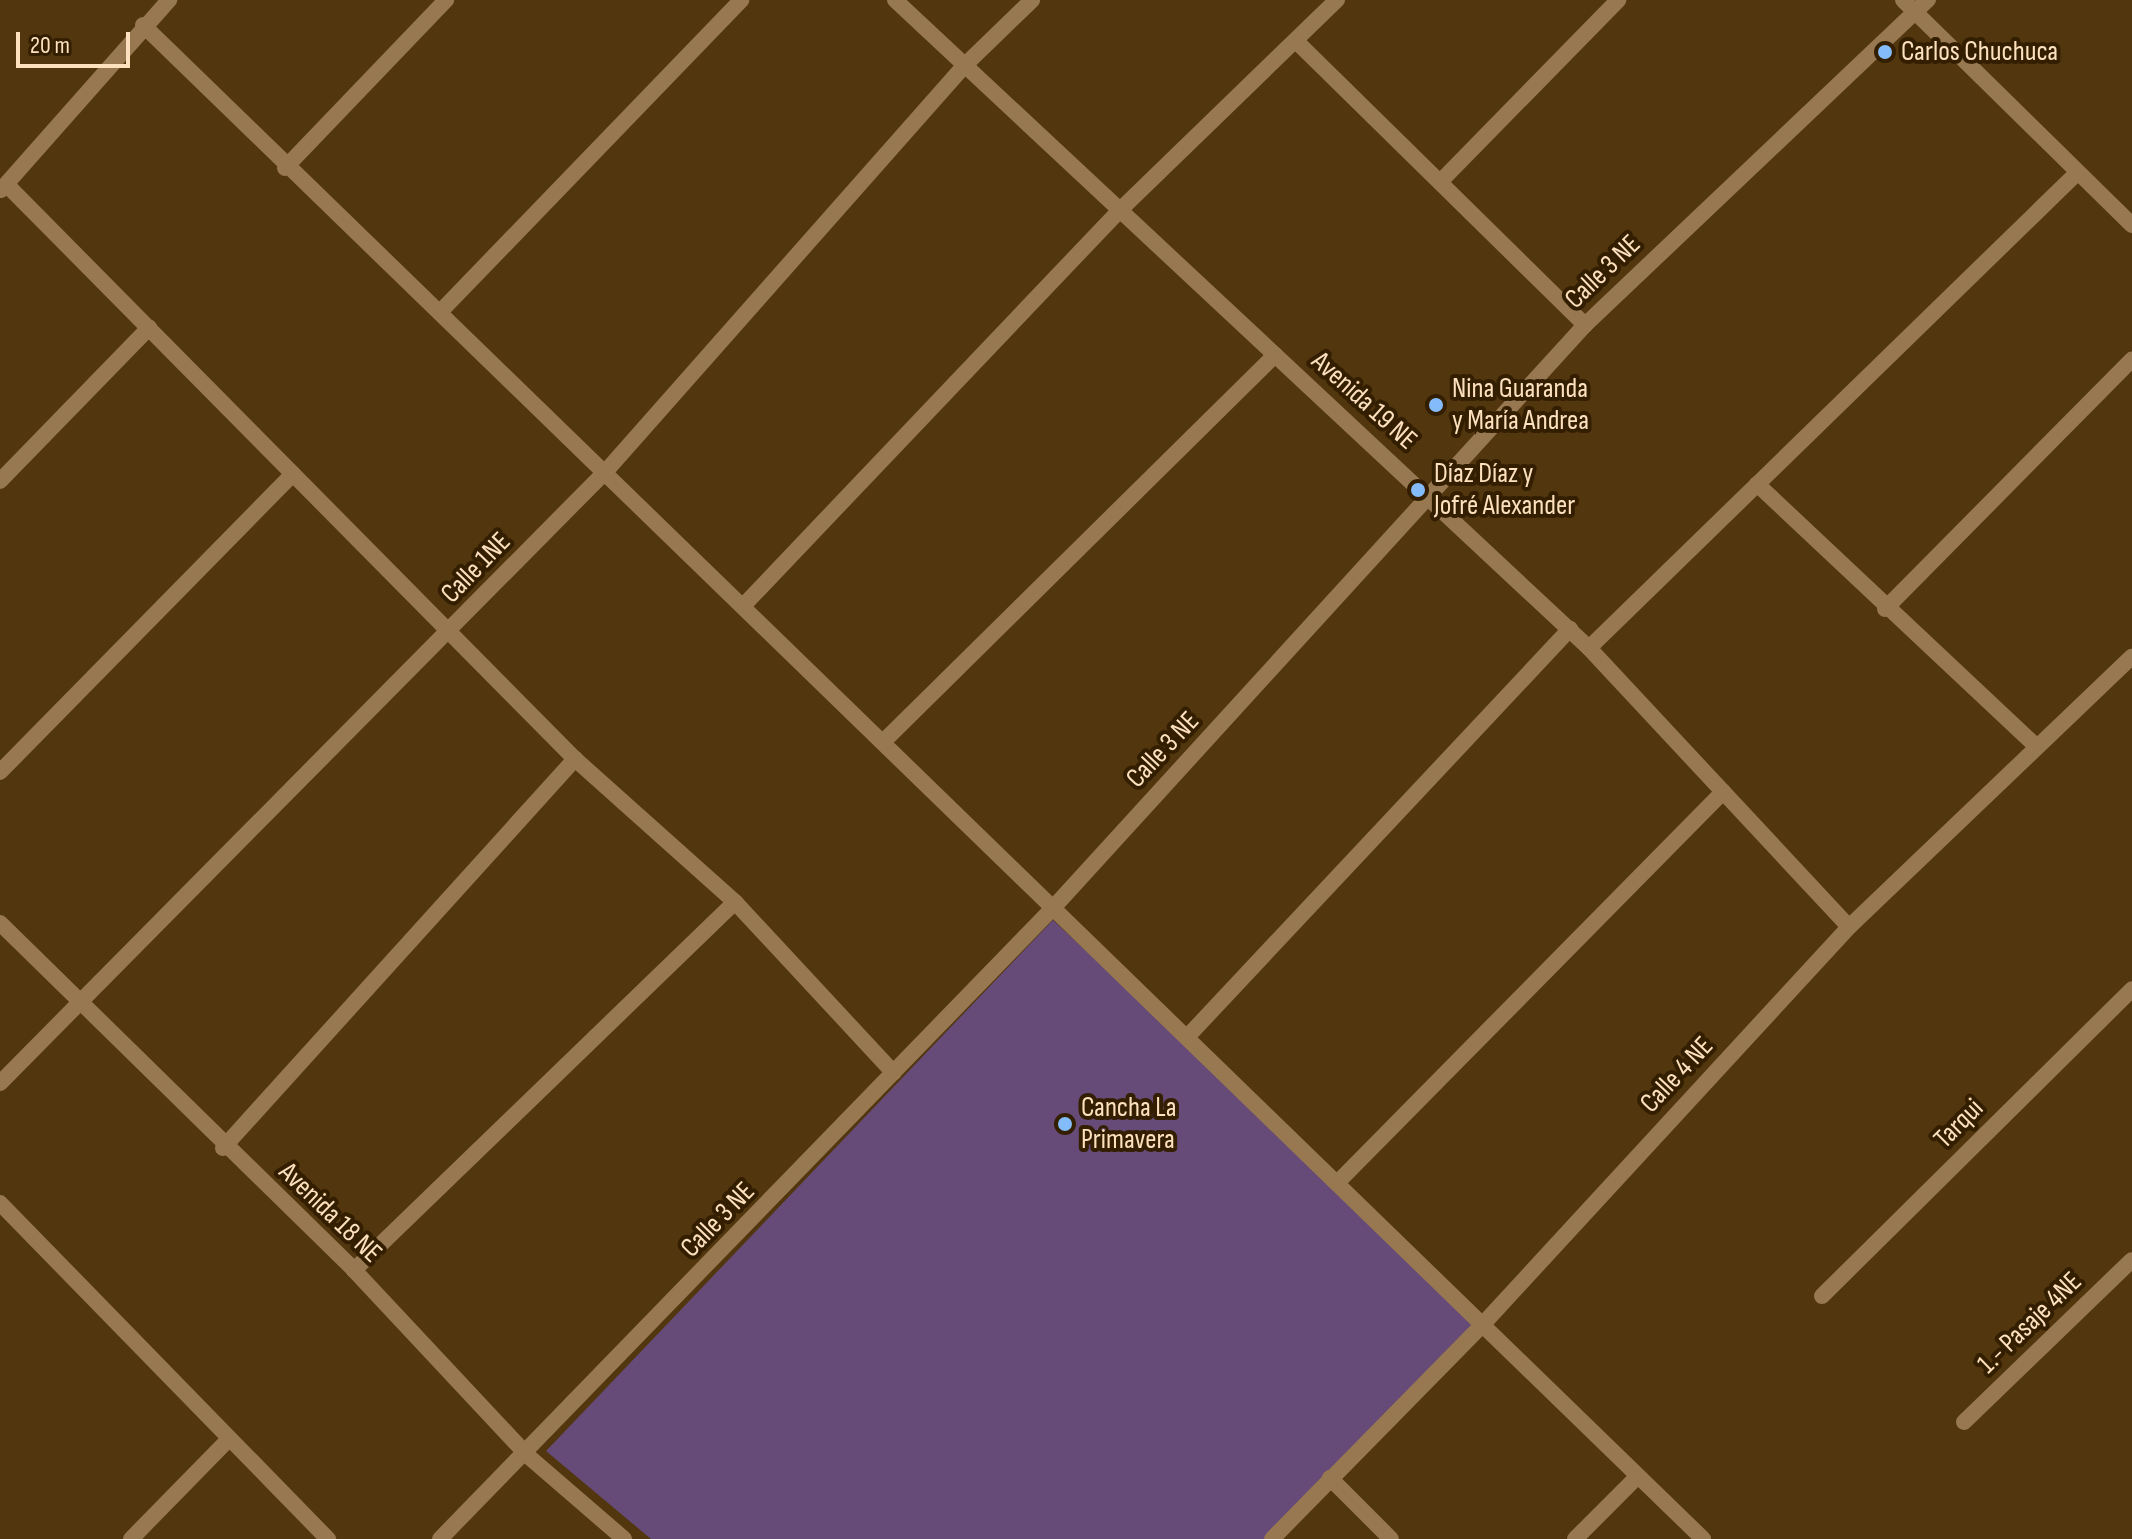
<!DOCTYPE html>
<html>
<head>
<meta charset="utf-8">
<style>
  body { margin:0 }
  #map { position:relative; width:2132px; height:1539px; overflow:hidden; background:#51360e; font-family:"Sofia Sans Condensed",sans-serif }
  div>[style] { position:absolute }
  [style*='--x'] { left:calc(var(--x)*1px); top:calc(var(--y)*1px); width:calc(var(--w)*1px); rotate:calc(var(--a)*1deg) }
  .green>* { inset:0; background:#664a77 }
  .street>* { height:16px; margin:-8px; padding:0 8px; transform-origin:8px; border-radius:8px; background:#987851 }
  .dots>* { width:22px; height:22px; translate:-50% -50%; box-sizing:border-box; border:4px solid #331e00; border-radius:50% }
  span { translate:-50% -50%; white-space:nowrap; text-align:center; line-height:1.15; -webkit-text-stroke:8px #331e00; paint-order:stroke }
  .poi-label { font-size:28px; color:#fde1be }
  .left { translate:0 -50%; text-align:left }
  .street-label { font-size:28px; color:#fde1be }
  .scale { position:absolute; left:16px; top:32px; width:114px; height:36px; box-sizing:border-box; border:4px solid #fde1be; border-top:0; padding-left:10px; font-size:24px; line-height:28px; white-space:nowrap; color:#fde1be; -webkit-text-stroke:6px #331e00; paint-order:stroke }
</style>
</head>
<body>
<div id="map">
  <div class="green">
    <div style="clip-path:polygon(1053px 920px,1490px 1328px,1271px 1539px,651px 1539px,546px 1451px)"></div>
  </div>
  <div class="street">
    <div style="--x:895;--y:0;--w:949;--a:43.04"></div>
    <div style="--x:1589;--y:648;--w:381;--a:47"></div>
    <div style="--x:1903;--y:0;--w:321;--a:44.5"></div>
    <div style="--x:143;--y:25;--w:2174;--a:44.14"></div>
    <div style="--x:1297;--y:42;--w:404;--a:44.5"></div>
    <div style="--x:285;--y:168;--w:233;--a:-46.2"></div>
    <div style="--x:1440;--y:182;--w:255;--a:-45.6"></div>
    <div style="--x:7;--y:185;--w:808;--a:45.3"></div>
    <div style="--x:575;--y:759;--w:215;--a:41.8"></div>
    <div style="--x:735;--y:902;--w:530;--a:135.99"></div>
    <div style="--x:1;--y:190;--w:254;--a:-48.5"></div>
    <div style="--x:442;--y:310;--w:431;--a:-46"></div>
    <div style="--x:0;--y:481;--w:214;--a:-45.8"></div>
    <div style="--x:1757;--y:484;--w:384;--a:43.2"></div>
    <div style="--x:744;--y:605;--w:543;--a:-46.42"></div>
    <div style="--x:1118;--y:212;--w:305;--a:-44.1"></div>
    <div style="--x:1885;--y:609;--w:351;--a:-45.3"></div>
    <div style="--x:1589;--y:648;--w:681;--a:-44.23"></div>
    <div style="--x:883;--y:742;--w:551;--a:-44.63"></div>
    <div style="--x:0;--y:772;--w:418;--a:-45.5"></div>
    <div style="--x:735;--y:902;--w:233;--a:47.1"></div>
    <div style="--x:0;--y:923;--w:496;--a:44.4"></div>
    <div style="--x:354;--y:1270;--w:255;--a:46.9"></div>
    <div style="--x:528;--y:1456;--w:127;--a:40.8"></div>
    <div style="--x:1189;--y:1035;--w:557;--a:-46.82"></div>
    <div style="--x:0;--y:1083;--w:863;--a:-45.28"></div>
    <div style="--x:607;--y:470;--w:539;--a:-48.53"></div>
    <div style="--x:964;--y:66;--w:95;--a:-44.1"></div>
    <div style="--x:223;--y:1148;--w:525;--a:-47.86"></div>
    <div style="--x:1339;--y:1181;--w:547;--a:-45.37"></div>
    <div style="--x:0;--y:1203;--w:470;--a:45.7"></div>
    <div style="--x:1822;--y:1296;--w:436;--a:-44.7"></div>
    <div style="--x:1964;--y:1422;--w:233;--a:-44"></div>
    <div style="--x:1330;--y:1478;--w:86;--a:45"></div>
    <div style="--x:131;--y:1539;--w:140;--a:-45.6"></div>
    <div style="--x:440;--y:1539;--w:880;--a:-45.83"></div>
    <div style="--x:1053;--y:908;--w:789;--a:-47.62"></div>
    <div style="--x:1585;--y:325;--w:473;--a:-43.5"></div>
    <div style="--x:1272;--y:1539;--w:304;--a:-45.5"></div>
    <div style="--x:1485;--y:1322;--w:537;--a:-47.34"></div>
    <div style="--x:1849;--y:927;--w:391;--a:-43.7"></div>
    <div style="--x:1575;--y:1539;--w:86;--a:-45"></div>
  </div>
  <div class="dots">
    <div style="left:1885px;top:52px;background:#84bcfb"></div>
    <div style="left:1436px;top:405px;background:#84bcfb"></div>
    <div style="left:1418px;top:490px;background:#84bcfb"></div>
    <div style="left:1065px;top:1124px;background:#84bcfb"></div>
  </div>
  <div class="poi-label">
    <span class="left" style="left:1901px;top:52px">Carlos Chuchuca</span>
    <span class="left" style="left:1452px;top:405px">Nina Guaranda<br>y María Andrea</span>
    <span class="left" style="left:1434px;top:490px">Díaz Díaz y<br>Jofré Alexander</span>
    <span class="left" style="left:1081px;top:1124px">Cancha La<br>Primavera</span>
  </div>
  <div class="street-label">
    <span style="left:1603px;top:272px;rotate:-44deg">Calle 3 NE</span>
    <span style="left:1364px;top:401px;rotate:42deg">Avenida 19 NE</span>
    <span style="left:476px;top:568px;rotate:-46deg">Calle 1NE</span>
    <span style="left:1163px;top:750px;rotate:-47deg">Calle 3 NE</span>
    <span style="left:1677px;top:1075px;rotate:-47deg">Calle 4 NE</span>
    <span style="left:1959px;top:1124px;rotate:-45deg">Tarqui</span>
    <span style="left:330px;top:1213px;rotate:44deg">Avenida 18 NE</span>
    <span style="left:718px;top:1220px;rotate:-46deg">Calle 3 NE</span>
    <span style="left:2030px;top:1323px;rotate:-44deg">1.- Pasaje 4NE</span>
  </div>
  <div class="scale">20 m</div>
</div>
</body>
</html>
